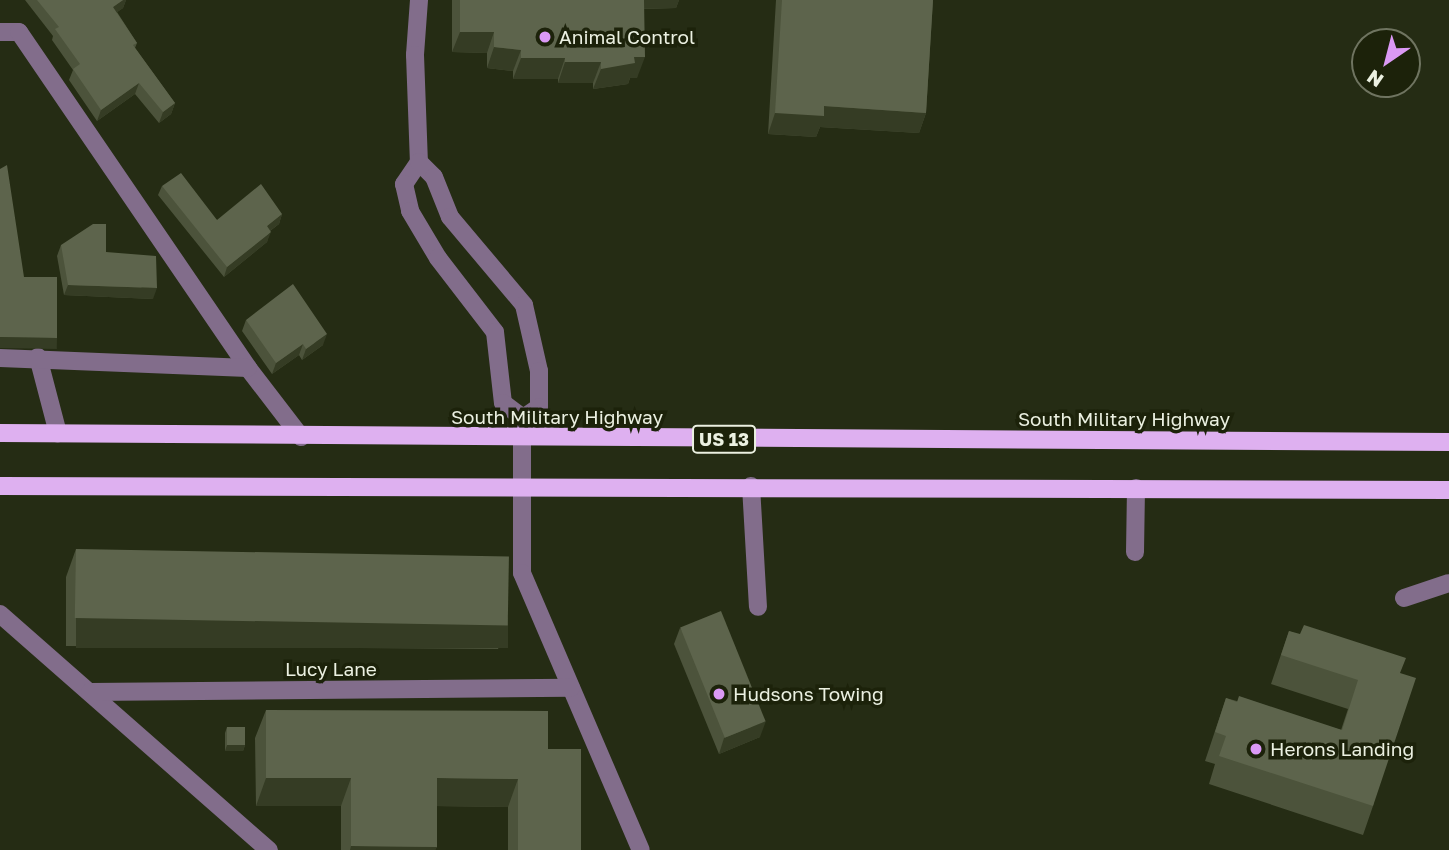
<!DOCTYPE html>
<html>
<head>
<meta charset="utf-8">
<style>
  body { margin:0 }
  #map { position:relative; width:1449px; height:850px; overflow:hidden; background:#252c14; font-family:"Golos Text",sans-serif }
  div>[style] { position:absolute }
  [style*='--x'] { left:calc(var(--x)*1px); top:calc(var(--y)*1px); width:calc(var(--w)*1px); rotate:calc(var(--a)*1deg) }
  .minor>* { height:18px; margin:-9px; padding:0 9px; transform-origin:9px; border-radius:9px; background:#826d8b }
  .major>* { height:18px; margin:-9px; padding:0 9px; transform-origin:9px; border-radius:9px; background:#deb0f0 }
  .wall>* { inset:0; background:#4c533b }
  .shaded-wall>* { inset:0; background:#353c24; transform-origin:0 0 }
  .building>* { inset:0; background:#5d644c; transform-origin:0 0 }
  .dots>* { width:19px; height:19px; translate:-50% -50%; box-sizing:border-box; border:4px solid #1c220a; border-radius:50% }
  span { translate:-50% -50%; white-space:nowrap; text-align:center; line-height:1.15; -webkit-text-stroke:7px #1c220a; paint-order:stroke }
  .shield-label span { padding:2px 5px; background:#1c220a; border:2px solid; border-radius:5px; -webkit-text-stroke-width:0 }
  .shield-label { font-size:18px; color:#ebf0e1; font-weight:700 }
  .poi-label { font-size:19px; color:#ebf0e1 }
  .left { translate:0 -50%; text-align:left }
  .street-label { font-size:19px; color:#ebf0e1 }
  .north { position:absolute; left:1351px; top:28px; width:70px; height:70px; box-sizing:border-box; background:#1c220a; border:2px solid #6f7460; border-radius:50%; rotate:215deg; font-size:19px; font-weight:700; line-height:28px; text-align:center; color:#ebf0e1 }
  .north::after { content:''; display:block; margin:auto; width:24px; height:32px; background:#db99f5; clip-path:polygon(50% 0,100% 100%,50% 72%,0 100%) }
</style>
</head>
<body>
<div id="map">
  <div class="minor">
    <div style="--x:419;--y:0;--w:55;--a:94.2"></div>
    <div style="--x:415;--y:55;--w:107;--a:87.9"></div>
    <div style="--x:419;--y:162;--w:27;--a:124"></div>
    <div style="--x:404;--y:184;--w:28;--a:77"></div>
    <div style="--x:410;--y:211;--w:55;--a:59.2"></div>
    <div style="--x:438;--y:258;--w:93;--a:52.4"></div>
    <div style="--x:495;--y:332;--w:71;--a:83.6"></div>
    <div style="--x:503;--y:403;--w:25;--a:37"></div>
    <div style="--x:0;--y:32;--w:19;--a:0"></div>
    <div style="--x:19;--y:32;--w:407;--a:55.7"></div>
    <div style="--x:248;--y:368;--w:87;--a:52.5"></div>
    <div style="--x:419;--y:162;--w:21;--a:45"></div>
    <div style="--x:434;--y:177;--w:43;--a:68.2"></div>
    <div style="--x:450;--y:217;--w:115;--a:49.9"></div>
    <div style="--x:524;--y:305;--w:68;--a:77.2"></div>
    <div style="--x:539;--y:371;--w:36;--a:90"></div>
    <div style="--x:539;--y:407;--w:19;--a:145"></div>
    <div style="--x:38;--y:357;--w:79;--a:75.3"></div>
    <div style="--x:0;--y:358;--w:248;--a:2.3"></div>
    <div style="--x:522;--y:423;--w:150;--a:90"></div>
    <div style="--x:522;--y:573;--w:301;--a:66.8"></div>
    <div style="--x:751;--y:486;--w:121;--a:86.7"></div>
    <div style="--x:1135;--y:552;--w:64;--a:-89.1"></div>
    <div style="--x:1404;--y:598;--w:47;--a:-18.4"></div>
    <div style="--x:0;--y:614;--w:358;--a:41.3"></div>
    <div style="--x:90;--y:692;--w:481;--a:-0.5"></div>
  </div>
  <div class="major">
    <div style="--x:0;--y:433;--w:1449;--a:0.36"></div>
    <div style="--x:0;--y:486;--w:1449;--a:0.16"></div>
  </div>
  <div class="wall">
    <div style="clip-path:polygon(25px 0,126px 0,123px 8px,117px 12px,137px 43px,135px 48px,175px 103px,171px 114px,159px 123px,135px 94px,97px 121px,69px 80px,73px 70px,52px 40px,53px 36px)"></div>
    <div style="clip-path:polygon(452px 0,679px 0,676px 8px,644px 9px,637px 78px,630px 78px,628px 84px,593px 89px,593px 83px,558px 83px,558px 79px,513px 79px,513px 71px,487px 68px,487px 53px,452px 52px)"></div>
    <div style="clip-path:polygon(776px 0,933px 0,926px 113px,919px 133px,820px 127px,816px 137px,768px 134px)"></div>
    <div style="clip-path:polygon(162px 186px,217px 220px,282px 214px,279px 224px,270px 231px,267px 242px,224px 277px,158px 195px)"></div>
    <div style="clip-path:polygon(61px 245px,106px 252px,153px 299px,64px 295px,57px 256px)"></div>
    <div style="clip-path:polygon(246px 320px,323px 345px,302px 360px,299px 355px,272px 374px,242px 331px)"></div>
    <div style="clip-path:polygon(76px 549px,508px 621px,498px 649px,66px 646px,66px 577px)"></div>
    <div style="clip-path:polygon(680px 628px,760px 737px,719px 754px,674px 644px)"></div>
    <div style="clip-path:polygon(1289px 631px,1400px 673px,1373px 806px,1363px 835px,1209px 784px,1215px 764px,1205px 761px,1226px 698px,1341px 730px,1348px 709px,1271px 684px)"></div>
    <div style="clip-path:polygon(266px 710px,548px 749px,581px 850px,508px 850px,508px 807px,437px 806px,437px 847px,435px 850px,341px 850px,341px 806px,256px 806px,255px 738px)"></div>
    <div style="clip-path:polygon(227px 727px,245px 745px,243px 751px,225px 751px,225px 733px)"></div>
  </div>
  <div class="shaded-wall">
    <div style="clip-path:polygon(123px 0,126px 0,123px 8px,109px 18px,113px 7px)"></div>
    <div style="clip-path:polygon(640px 0,679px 0,676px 8px,637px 9px)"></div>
    <div style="clip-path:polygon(460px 32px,494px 32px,487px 53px,452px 52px)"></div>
    <div style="clip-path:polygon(494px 47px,521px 50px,513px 71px,487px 68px)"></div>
    <div style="clip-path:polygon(634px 57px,645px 57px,637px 78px,630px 78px,628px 84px,593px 89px,601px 69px)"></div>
    <div style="clip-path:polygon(521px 58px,565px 58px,558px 79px,513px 79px)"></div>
    <div style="clip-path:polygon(565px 62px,601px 62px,593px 83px,558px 83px)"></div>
    <div style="clip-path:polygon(139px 83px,135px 94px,97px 121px,101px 110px)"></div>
    <div style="clip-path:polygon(175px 103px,171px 114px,159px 123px,163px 112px)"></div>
    <div style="clip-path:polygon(824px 106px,926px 113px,919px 133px,820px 127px,816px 137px,768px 134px,775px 113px)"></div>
    <div style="clip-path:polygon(282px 214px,279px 224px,263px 236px,267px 226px)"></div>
    <div style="clip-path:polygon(271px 232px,267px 242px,224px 277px,227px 267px)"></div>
    <div style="clip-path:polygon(68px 285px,157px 288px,153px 299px,64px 295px)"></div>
    <div style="clip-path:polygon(327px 334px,323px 345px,302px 360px,306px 349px)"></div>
    <div style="left:0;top:337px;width:57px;height:11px;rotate:1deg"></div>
    <div style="clip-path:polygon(303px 344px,299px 355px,272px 374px,276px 363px)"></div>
    <div style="left:76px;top:618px;width:432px;height:30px"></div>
    <div style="clip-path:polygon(766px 721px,760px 737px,719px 754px,724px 738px)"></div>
    <div style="clip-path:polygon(227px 745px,245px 745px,243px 751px,225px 751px)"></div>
    <div style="clip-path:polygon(266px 778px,351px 778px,341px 806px,256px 806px)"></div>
    <div style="clip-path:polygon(437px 778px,518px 779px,508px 807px,426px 806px)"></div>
    <div style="clip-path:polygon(351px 846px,437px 847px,435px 850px,350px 850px)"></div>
  </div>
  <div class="building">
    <div style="clip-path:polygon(37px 0,123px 0,113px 7px,137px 43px,133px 45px,175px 103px,163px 112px,139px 83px,101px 110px,73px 69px,80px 64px,55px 29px,59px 27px)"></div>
    <div style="clip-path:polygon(460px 0,644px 0,645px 57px,634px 57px,635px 63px,601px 69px,601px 62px,565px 62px,565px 58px,521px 58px,521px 50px,494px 47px,494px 32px,460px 32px)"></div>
    <div style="clip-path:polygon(782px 0,933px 0,926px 113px,824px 106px,824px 116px,775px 113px)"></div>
    <div style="clip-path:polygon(7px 165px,24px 277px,57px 277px,57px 338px,0 337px,0 169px)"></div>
    <div style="clip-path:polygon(181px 173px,217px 220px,261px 184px,282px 214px,267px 226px,271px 232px,227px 267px,162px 186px)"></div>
    <div style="clip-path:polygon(93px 224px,106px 224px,106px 252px,156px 256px,157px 288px,68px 285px,61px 245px)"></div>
    <div style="clip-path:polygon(293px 284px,327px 334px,306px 349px,303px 344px,276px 363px,246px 320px)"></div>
    <div style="left:76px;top:549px;width:433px;height:69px;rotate:1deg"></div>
    <div style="left:721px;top:611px;width:119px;height:44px;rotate:68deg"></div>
    <div style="clip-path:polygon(1304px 625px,1406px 658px,1400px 673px,1416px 678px,1373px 806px,1219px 756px,1226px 736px,1215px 732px,1226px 698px,1237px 702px,1239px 696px,1342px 730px,1358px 680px,1281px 655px,1289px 631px,1300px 634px)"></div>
    <div style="clip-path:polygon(266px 710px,548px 711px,548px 749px,581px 749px,581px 850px,518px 850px,518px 779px,437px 778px,437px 847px,351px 846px,351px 778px,266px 778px)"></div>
    <div style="left:227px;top:727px;width:18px;height:18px"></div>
  </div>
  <div class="dots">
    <div style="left:545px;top:37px;background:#db99f5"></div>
    <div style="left:719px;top:694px;background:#db99f5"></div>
    <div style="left:1256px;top:749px;background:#db99f5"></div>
  </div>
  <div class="shield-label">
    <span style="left:724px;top:439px">US 13</span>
  </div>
  <div class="poi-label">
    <span class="left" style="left:559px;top:37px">Animal Control</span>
    <span class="left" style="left:733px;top:694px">Hudsons Towing</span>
    <span class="left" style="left:1270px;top:749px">Herons Landing</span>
  </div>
  <div class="street-label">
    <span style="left:557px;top:417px">South Military Highway</span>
    <span style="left:1124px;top:419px">South Military Highway</span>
    <span style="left:331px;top:669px">Lucy Lane</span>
  </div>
  <div class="north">N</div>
</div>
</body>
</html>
